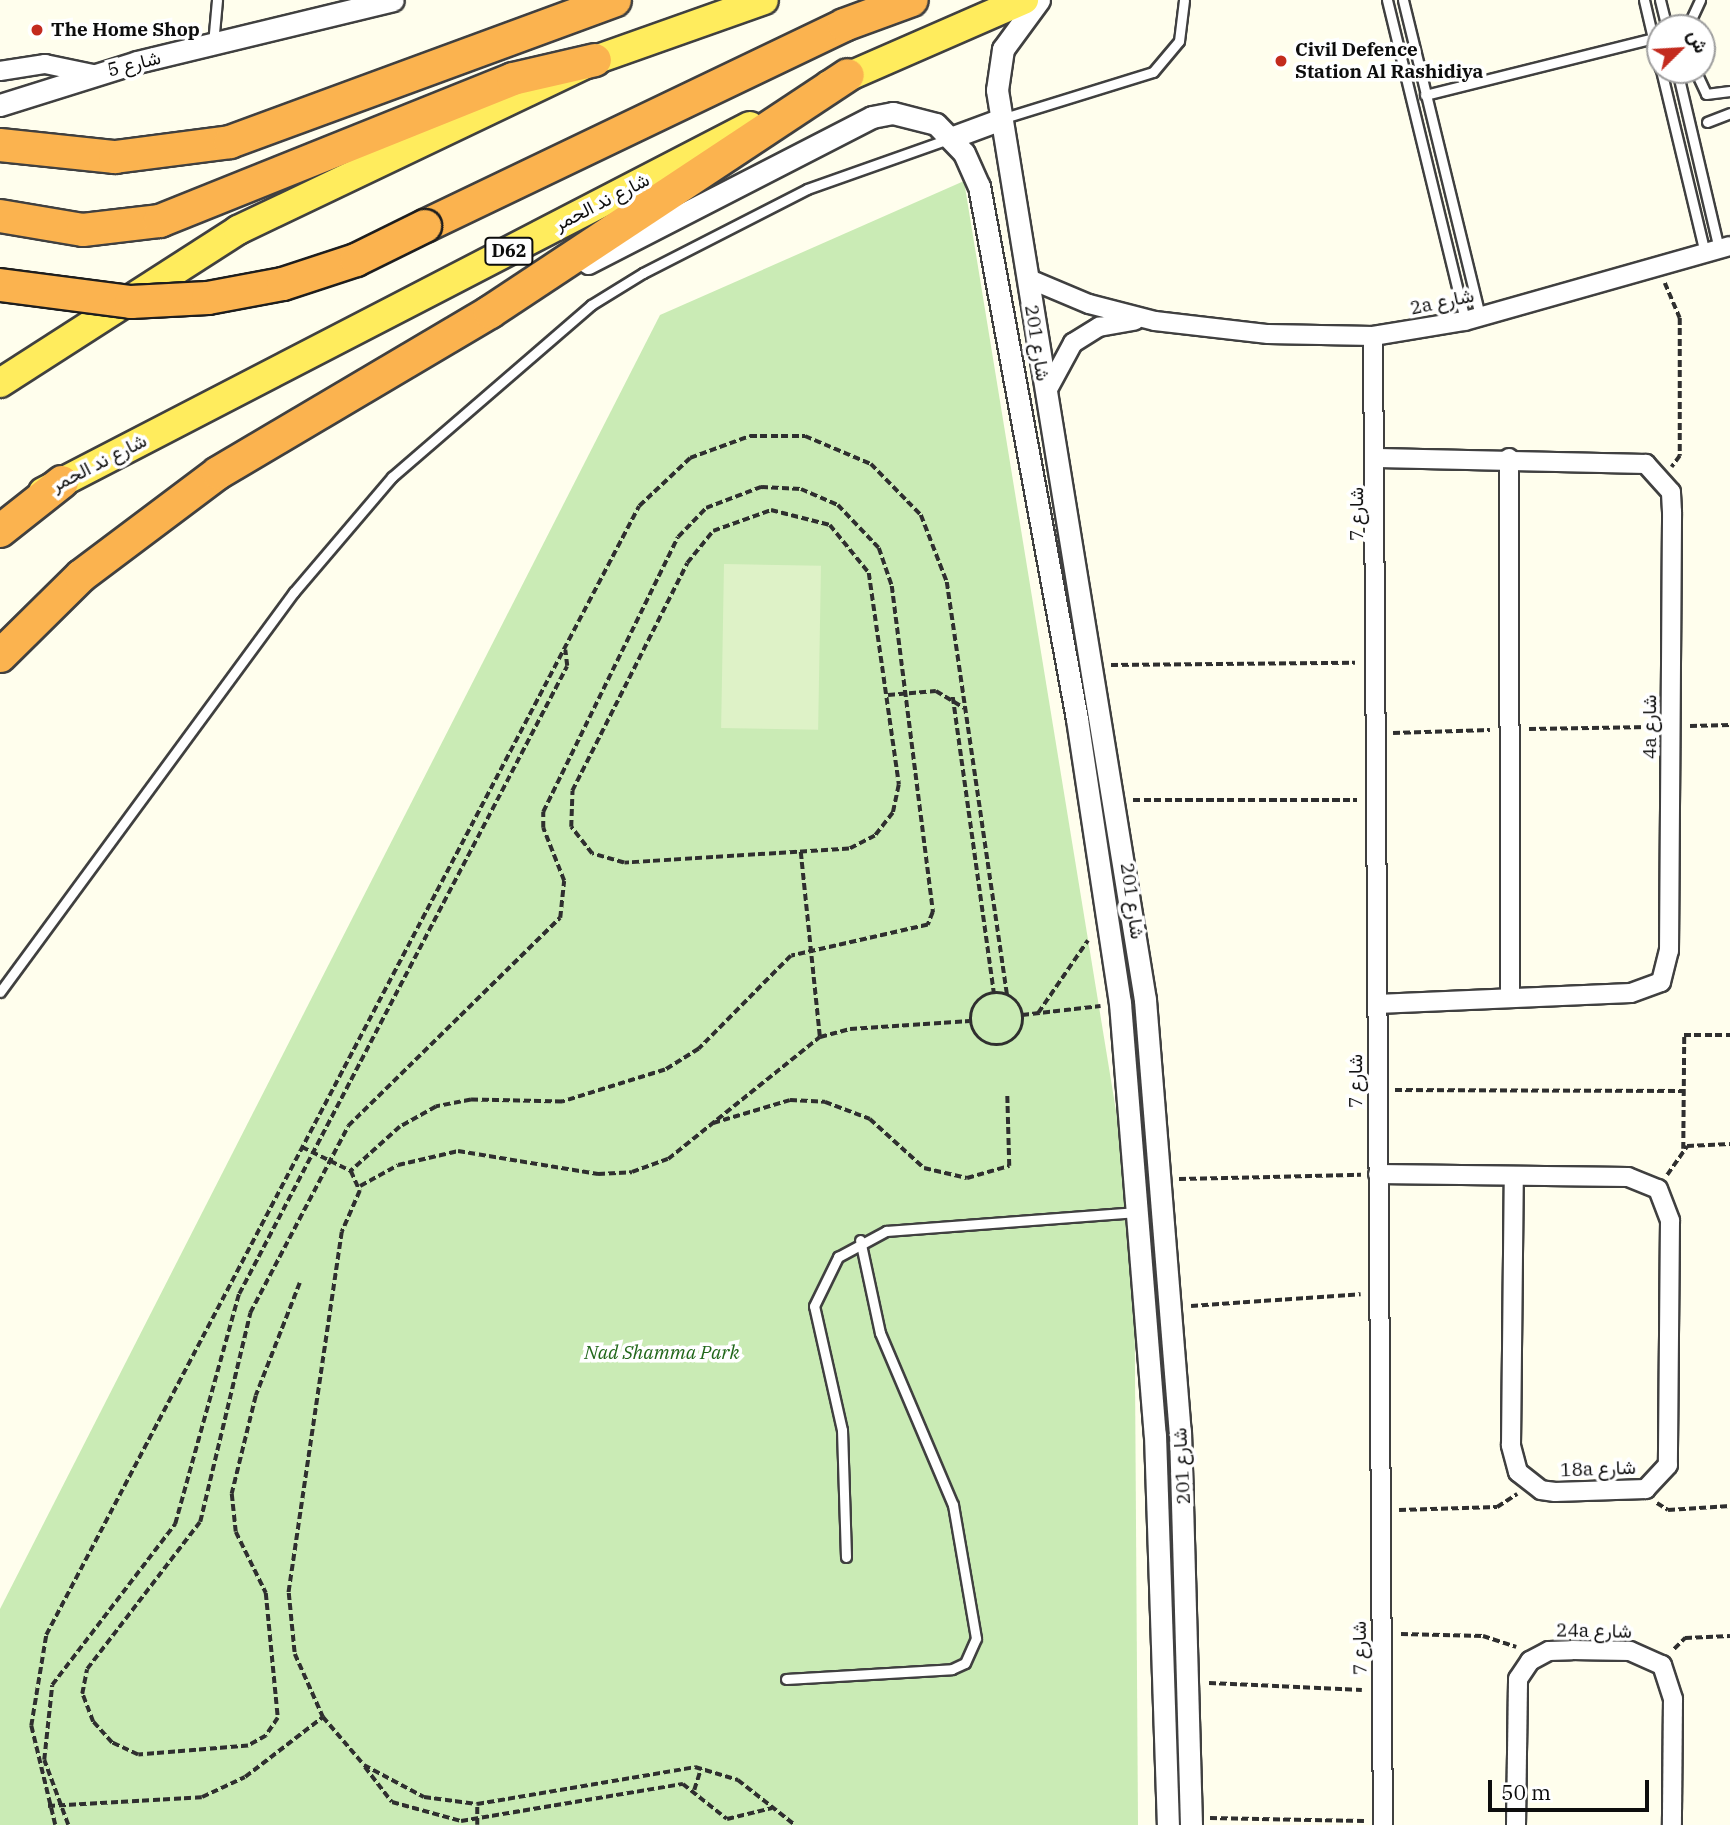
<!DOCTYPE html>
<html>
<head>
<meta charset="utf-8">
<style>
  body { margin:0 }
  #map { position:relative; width:1730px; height:1825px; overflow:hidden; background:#fffeed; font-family:"IBM Plex Serif",Vazirmatn,serif }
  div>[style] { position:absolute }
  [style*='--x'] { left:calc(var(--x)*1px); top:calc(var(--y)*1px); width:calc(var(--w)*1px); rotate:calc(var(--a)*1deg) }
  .green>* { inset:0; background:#caebb5 }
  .pitch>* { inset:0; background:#def2c7; transform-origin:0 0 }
  .path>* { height:3.5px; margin-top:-1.75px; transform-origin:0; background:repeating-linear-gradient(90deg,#2f2f2f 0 7px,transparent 0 10.5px) }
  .path>.ring { margin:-1.75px; padding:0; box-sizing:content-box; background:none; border:3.5px solid #2f2f2f; border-radius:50% }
  .roads { filter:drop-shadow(2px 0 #404040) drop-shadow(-2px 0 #404040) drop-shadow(0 2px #404040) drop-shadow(0 -2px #404040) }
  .service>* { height:9px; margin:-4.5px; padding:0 4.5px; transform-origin:4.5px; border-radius:4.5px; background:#fff }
  .minor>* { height:18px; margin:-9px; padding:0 9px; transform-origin:9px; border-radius:9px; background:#fff }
  .tertiary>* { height:21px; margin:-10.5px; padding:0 10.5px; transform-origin:10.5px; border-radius:10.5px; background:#fff }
  .primary>* { height:28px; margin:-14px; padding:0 14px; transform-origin:14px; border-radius:14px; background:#ffec5d }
  .motorway>* { height:32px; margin:-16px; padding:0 16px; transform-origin:16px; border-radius:16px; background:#fbb34f }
  .bridges { filter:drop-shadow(2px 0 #1e1e1e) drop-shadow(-2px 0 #1e1e1e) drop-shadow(0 2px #1e1e1e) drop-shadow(0 -2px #1e1e1e) }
  .motorway-bridge>* { height:32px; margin:-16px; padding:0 16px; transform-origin:16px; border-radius:16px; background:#fbb34f }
  .dots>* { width:19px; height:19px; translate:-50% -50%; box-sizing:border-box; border:4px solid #fff; border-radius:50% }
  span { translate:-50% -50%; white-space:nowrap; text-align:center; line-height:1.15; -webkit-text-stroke:7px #fff; paint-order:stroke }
  .shield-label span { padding:2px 5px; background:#fff; border:2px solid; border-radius:5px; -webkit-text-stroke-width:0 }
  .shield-label { font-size:18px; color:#0d0d0d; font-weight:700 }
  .poi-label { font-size:19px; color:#0d0d0d; font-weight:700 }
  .left { translate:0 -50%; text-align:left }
  .street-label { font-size:19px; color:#0d0d0d }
  .park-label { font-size:19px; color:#21671a; font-style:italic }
  .north { position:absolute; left:1646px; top:14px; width:70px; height:70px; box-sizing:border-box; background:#fff; border:2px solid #9e9e9e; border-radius:50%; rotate:66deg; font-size:19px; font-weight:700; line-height:28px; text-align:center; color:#0d0d0d }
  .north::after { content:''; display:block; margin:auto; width:24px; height:32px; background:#c32b1e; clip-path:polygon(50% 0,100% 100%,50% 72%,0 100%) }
  .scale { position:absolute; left:1488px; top:1780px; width:161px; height:32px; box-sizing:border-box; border:4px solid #0d0d0d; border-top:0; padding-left:9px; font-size:21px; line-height:24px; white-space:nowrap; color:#0d0d0d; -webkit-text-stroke:5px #fff; paint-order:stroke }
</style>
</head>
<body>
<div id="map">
  <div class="green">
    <div style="clip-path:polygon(964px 181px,1134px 1221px,1138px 1825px,0 1825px,0 1609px,660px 315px)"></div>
  </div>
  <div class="pitch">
    <div style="left:724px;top:564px;width:97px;height:164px;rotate:1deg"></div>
  </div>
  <div class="path">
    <div style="--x:1665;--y:283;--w:38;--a:67"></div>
    <div style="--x:1680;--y:318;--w:138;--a:90"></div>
    <div style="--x:1680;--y:456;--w:14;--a:126"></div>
    <div style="--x:771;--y:510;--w:61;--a:14.3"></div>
    <div style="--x:830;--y:525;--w:62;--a:50.9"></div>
    <div style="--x:869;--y:573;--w:214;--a:81.9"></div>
    <div style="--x:899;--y:785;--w:29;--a:102"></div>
    <div style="--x:893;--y:813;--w:29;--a:128"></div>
    <div style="--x:875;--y:836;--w:29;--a:153"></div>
    <div style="--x:849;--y:849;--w:225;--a:176.4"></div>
    <div style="--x:624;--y:863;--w:33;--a:-164"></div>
    <div style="--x:592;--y:854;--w:34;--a:-128"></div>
    <div style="--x:571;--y:827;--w:36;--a:-88"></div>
    <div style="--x:572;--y:791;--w:255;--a:-63.2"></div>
    <div style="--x:687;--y:563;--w:41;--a:-50.9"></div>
    <div style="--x:713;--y:531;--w:62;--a:-19.9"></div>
    <div style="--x:1111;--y:665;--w:244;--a:-0.5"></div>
    <div style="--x:888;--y:695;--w:48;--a:-4.8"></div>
    <div style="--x:936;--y:691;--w:33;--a:31"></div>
    <div style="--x:953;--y:697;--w:299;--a:82.1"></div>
    <div style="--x:1690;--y:726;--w:40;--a:-1.4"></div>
    <div style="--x:1529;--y:729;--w:122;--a:-0.9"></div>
    <div style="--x:1393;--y:733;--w:97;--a:-1.8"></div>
    <div style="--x:1133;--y:800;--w:224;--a:0"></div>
    <div style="--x:801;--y:852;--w:186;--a:84.1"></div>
    <div class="ring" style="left:971px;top:993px;width:48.5px;height:48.5px"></div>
    <div style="--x:1038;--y:1013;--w:88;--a:-55.6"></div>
    <div style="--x:1022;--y:1015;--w:79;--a:-6.6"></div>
    <div style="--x:1395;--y:1090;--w:288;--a:0.2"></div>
    <div style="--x:713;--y:1123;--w:80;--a:-16.6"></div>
    <div style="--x:790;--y:1100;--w:35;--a:3"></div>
    <div style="--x:825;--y:1102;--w:48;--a:20.7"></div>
    <div style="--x:870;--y:1119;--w:73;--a:42.2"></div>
    <div style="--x:924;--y:1168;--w:44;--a:13.1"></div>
    <div style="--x:967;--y:1178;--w:44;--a:-15.9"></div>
    <div style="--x:1009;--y:1166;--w:72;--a:-91.6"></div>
    <div style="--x:302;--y:1147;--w:55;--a:26.1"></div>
    <div style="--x:351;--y:1171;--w:22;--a:66"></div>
    <div style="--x:360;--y:1191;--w:45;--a:113.7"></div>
    <div style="--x:342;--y:1232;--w:365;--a:98.4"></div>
    <div style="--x:289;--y:1593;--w:61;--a:84.4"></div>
    <div style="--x:295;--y:1654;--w:69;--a:66"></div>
    <div style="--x:323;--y:1717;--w:63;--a:49.5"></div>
    <div style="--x:364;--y:1765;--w:68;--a:28.1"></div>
    <div style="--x:424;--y:1797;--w:53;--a:7.5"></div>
    <div style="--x:477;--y:1804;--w:221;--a:-9.6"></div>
    <div style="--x:695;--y:1767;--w:45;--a:16.8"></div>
    <div style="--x:738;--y:1780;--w:73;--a:38.3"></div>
    <div style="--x:1683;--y:1149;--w:114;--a:-89.5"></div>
    <div style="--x:1684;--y:1035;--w:46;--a:0"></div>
    <div style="--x:1667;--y:1175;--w:35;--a:-55"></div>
    <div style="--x:1687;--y:1146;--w:43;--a:-2.7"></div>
    <div style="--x:1179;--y:1179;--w:182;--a:-1.3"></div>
    <div style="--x:360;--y:1186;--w:43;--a:-28.9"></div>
    <div style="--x:398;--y:1165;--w:62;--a:-13.1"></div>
    <div style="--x:458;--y:1151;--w:142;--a:9.3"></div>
    <div style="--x:598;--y:1174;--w:34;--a:-3"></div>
    <div style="--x:632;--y:1172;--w:38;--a:-20"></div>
    <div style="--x:668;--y:1159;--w:195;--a:-38.8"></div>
    <div style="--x:820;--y:1037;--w:31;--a:-15"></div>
    <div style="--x:850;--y:1029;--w:120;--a:-3.8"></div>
    <div style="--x:300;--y:1283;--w:121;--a:111.3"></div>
    <div style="--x:256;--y:1396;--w:101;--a:103.8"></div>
    <div style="--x:232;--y:1494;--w:38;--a:84"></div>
    <div style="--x:236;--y:1532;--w:68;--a:63.8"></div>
    <div style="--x:266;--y:1593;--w:126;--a:84.5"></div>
    <div style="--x:278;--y:1718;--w:22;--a:124"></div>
    <div style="--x:266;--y:1736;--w:21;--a:151"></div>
    <div style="--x:248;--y:1746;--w:110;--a:175.3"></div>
    <div style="--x:138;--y:1755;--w:29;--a:-155"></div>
    <div style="--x:112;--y:1743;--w:28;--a:-132"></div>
    <div style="--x:93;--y:1722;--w:30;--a:-111"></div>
    <div style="--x:82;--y:1694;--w:25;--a:-79"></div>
    <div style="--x:87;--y:1669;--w:185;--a:-52.5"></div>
    <div style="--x:200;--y:1522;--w:215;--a:-76.5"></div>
    <div style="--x:250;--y:1313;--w:211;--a:-62.3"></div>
    <div style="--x:348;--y:1126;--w:297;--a:-44.5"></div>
    <div style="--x:560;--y:918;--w:37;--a:-84"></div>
    <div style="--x:564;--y:881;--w:57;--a:-111.6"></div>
    <div style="--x:543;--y:828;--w:16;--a:-90"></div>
    <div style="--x:543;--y:812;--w:306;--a:-63.9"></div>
    <div style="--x:678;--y:537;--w:40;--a:-46"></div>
    <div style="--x:706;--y:508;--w:59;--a:-20.9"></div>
    <div style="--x:761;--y:487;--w:40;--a:2.9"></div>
    <div style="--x:801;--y:489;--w:40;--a:23.4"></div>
    <div style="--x:838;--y:505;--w:59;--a:46.4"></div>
    <div style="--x:879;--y:548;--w:40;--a:71.1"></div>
    <div style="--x:892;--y:586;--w:329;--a:82.8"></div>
    <div style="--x:933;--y:912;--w:14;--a:111"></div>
    <div style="--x:928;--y:925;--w:140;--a:167.2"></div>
    <div style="--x:791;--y:956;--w:131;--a:134.7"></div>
    <div style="--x:699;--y:1049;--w:40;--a:148"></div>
    <div style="--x:665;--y:1070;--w:108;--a:162.7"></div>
    <div style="--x:562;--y:1102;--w:91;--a:-178.7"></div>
    <div style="--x:471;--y:1100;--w:36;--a:169"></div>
    <div style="--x:436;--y:1107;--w:41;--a:150.9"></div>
    <div style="--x:400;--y:1127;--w:66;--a:138.1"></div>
    <div style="--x:1191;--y:1306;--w:170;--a:-4"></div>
    <div style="--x:1657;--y:1503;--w:13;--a:32"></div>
    <div style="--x:1668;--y:1510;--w:62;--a:-3.7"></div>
    <div style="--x:1399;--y:1510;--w:98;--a:-1.8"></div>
    <div style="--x:1497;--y:1507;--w:24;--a:-33"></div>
    <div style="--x:1401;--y:1634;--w:82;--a:1.4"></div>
    <div style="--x:1483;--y:1636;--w:35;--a:18"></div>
    <div style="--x:1674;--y:1649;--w:16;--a:-45"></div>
    <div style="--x:1685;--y:1638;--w:45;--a:-2.5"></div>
    <div style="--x:1209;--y:1683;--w:153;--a:2.6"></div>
    <div style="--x:365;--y:1767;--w:44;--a:52.4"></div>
    <div style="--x:392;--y:1802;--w:72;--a:15.4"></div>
    <div style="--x:461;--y:1821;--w:225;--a:-9.5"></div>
    <div style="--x:683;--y:1784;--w:56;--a:38.5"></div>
    <div style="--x:727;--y:1819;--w:46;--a:-13.7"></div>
    <div style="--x:694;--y:1790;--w:22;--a:-72"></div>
    <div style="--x:48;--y:1806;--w:154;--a:-3.3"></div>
    <div style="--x:202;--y:1797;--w:47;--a:-24.9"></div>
    <div style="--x:245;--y:1777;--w:98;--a:-37.6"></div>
    <div style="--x:1210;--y:1818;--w:154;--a:1.1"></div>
    <div style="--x:55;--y:1825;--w:102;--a:-103.6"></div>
    <div style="--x:31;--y:1726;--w:92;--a:-80.6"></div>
    <div style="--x:46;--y:1635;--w:1275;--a:-62.29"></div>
    <div style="--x:639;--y:506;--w:70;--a:-43.3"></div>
    <div style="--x:690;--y:458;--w:64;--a:-20.1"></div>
    <div style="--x:750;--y:436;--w:55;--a:0"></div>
    <div style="--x:805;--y:436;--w:72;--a:23"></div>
    <div style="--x:871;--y:464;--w:71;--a:45.6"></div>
    <div style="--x:921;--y:515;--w:72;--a:68.8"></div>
    <div style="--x:947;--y:582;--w:417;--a:81.7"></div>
    <div style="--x:68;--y:1825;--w:69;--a:-110.3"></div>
    <div style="--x:44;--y:1760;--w:75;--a:-83.9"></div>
    <div style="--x:52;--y:1685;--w:203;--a:-52.6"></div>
    <div style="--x:175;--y:1524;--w:239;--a:-74.5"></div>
    <div style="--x:239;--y:1294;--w:708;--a:-62.42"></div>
    <div style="--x:567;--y:666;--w:16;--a:-97"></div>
    <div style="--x:477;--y:1825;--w:21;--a:-90"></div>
  </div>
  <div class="roads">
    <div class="service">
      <div style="--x:1387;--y:0;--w:330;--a:76.3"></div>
      <div style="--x:1403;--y:0;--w:325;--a:76.3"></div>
      <div style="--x:1644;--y:0;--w:70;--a:76.8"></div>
      <div style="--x:1660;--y:0;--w:29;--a:76"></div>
      <div style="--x:1687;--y:28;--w:31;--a:-65"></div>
      <div style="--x:213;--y:44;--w:44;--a:-84.8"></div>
      <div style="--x:1661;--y:70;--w:188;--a:76.5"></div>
      <div style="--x:1677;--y:70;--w:184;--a:76.8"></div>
      <div style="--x:1695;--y:70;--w:26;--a:65"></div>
      <div style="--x:1706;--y:94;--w:24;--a:-7"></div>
      <div style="--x:1425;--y:95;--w:235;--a:-14"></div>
      <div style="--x:1001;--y:119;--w:159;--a:-17.2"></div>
      <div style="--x:1153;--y:72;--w:40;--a:-50"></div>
      <div style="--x:1179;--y:41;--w:41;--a:-83"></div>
      <div style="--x:1707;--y:122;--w:25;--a:-21"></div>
      <div style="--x:0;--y:992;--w:496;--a:-53.7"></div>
      <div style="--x:294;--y:592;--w:151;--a:-49.6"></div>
      <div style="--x:392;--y:477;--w:263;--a:-40.8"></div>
      <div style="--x:591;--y:305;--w:61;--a:-31.6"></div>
      <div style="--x:643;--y:273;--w:184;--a:-27.1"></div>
      <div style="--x:807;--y:189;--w:150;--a:-19.5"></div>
      <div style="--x:846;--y:1557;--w:127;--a:-91.8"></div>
      <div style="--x:842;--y:1430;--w:127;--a:-102.7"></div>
      <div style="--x:814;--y:1306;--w:55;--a:-63.9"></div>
      <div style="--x:838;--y:1257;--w:55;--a:-28.4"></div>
      <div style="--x:886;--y:1231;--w:252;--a:-4.3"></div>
      <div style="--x:786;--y:1679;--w:166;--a:-3.4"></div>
      <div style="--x:952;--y:1669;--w:14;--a:-25"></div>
      <div style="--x:965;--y:1663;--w:27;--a:-66"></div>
      <div style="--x:976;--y:1638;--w:135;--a:-99.8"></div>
      <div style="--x:953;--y:1505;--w:187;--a:-113"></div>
      <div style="--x:880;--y:1333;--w:95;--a:-102.1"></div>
    </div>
    <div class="minor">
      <div style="--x:0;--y:71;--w:46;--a:-8.8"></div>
      <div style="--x:45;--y:64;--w:49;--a:11.8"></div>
      <div style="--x:1027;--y:278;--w:67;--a:22.8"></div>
      <div style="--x:1089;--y:304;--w:68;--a:14.4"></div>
      <div style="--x:1155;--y:321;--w:114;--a:6.6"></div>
      <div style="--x:1268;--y:334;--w:105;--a:1.1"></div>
      <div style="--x:1373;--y:336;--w:93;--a:-9.3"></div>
      <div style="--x:1465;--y:321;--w:275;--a:-15.8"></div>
      <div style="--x:1373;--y:336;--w:1489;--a:89.62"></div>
      <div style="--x:1047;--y:391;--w:55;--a:-61.6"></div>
      <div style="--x:1073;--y:343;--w:31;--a:-32"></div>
      <div style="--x:1099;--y:327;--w:36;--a:-10"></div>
      <div style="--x:1509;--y:458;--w:536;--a:89.89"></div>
      <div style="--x:1377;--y:1004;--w:254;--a:-2.5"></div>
      <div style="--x:1631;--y:993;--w:32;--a:-20"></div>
      <div style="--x:1661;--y:982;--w:32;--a:-76"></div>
      <div style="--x:1669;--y:951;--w:439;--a:-89.6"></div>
      <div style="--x:1672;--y:512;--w:20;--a:-93"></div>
      <div style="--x:1671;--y:492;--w:38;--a:-132"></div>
      <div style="--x:1646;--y:464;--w:268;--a:-178.7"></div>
      <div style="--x:1378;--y:1174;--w:250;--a:0.7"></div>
      <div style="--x:1628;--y:1177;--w:32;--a:22"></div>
      <div style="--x:1658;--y:1189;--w:34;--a:69"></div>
      <div style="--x:1670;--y:1221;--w:244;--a:90.5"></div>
      <div style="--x:1668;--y:1465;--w:33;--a:133"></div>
      <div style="--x:1646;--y:1489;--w:91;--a:178.1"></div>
      <div style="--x:1555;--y:1492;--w:14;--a:-172"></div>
      <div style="--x:1541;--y:1490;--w:29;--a:-142"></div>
      <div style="--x:1518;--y:1472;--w:28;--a:-105"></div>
      <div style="--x:1511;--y:1445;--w:265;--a:-89.4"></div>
      <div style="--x:1516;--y:1825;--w:146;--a:-89.2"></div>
      <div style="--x:1518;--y:1679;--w:22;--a:-56"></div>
      <div style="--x:1530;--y:1661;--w:21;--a:-28"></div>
      <div style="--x:1549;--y:1651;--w:23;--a:-2"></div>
      <div style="--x:1572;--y:1650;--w:58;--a:1"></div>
      <div style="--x:1630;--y:1651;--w:35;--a:24"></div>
      <div style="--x:1662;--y:1665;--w:36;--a:72"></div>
      <div style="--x:1673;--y:1699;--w:126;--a:90.5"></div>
    </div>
    <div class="tertiary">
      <div style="--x:1039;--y:0;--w:61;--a:126.3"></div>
      <div style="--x:1003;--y:49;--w:41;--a:98.3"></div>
      <div style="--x:997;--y:90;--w:922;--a:80.76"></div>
      <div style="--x:1145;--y:1000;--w:432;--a:85.4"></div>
      <div style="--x:1180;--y:1431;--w:394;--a:88.4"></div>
      <div style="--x:0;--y:105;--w:144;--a:-17.4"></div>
      <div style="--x:137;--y:62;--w:263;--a:-13.6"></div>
      <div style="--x:953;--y:137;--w:49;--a:-20.3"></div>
      <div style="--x:588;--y:263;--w:319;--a:-27.2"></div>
      <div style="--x:872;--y:117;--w:21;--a:-11"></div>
      <div style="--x:893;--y:113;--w:44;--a:14.3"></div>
      <div style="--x:936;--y:124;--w:40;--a:46"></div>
      <div style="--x:964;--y:153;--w:36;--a:66"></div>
      <div style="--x:979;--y:186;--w:542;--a:79.58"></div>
      <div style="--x:1077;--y:719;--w:287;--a:81.4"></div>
      <div style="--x:1120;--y:1003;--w:433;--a:85.4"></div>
      <div style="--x:1155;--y:1435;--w:390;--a:88.1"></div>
    </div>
    <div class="primary">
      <div style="--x:829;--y:85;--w:213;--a:-23.6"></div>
      <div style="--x:0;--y:383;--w:283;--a:-32.7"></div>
      <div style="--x:238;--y:230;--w:395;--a:-25.5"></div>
      <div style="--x:595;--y:60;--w:179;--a:-19.5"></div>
      <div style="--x:43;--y:492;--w:796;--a:-27.37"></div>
    </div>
    <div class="motorway">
      <div style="--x:0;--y:145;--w:116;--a:6"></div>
      <div style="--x:115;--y:157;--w:116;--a:-7.4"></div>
      <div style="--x:230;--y:142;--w:410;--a:-20.2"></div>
      <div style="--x:0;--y:216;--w:84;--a:9.6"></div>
      <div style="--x:83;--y:230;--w:78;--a:-6.7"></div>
      <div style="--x:160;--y:221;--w:380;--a:-21.9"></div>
      <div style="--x:513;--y:79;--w:84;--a:-13"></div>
      <div style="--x:425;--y:226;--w:465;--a:-25.6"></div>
      <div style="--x:844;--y:25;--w:72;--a:-20.2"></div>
      <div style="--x:0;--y:531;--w:79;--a:-38.3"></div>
      <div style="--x:0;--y:656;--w:114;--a:-44.6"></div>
      <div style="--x:81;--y:576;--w:171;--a:-36.9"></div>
      <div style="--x:218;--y:473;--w:316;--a:-30.6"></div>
      <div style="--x:490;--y:312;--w:429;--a:-33.5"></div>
    </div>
  </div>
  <div class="bridges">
    <div class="motorway-bridge">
      <div style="--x:0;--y:285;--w:132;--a:7.4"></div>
      <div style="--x:131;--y:302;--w:77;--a:-3"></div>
      <div style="--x:208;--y:298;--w:76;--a:-10.6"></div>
      <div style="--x:283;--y:284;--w:77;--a:-18.2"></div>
      <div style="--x:356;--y:260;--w:77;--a:-26.2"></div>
    </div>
  </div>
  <div class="dots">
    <div style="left:37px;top:30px;background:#c32b1e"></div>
    <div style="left:1281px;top:61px;background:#c32b1e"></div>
  </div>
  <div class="shield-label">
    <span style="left:509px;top:251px">D62</span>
  </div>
  <div class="poi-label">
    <span class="left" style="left:51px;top:30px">The Home Shop</span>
    <span class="left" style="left:1295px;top:61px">Civil Defence<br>Station Al Rashidiya</span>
  </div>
  <div class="street-label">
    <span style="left:134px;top:64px;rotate:-14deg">شارع 5</span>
    <span style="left:602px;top:202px;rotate:-27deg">شارع ند الحمر</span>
    <span style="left:1442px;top:302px;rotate:-12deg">2a شارع</span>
    <span style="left:1037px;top:343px;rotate:81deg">شارع 201</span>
    <span style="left:99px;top:463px;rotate:-27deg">شارع ند الحمر</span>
    <span style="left:1357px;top:514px;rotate:-90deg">شارع 7</span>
    <span style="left:1650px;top:727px;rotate:-90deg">4a شارع</span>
    <span style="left:1132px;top:901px;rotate:82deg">شارع 201</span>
    <span style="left:1356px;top:1081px;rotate:-90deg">شارع 7</span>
    <span style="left:1182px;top:1466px;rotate:-93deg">شارع 201</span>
    <span style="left:1598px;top:1469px;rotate:-2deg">18a شارع</span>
    <span style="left:1594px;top:1631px;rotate:1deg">24a شارع</span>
    <span style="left:1360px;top:1648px;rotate:-91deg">شارع 7</span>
  </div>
  <div class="park-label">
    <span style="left:662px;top:1353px">Nad Shamma Park</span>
  </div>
  <div class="north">ش</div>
  <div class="scale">50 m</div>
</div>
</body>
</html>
